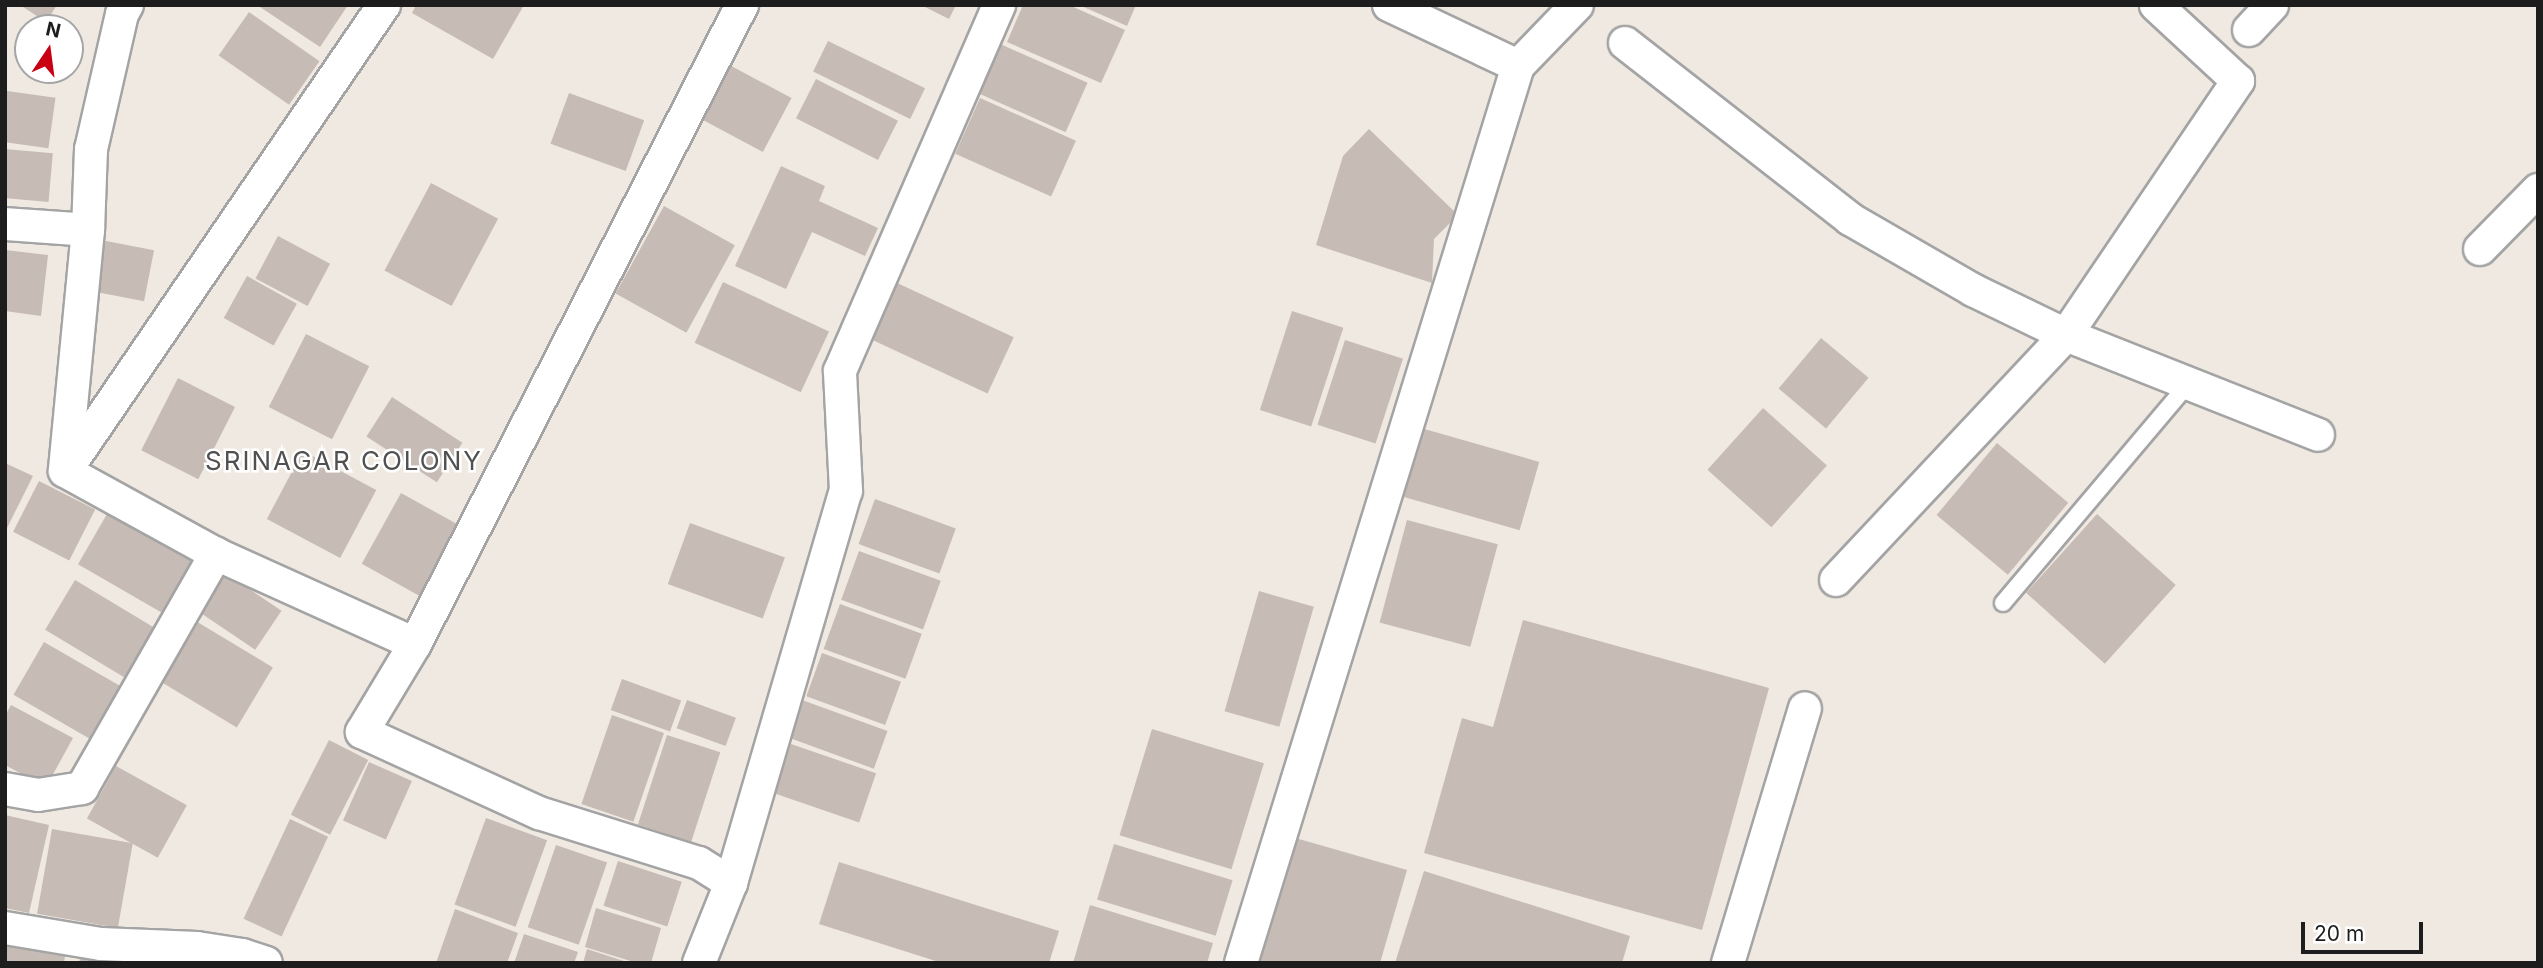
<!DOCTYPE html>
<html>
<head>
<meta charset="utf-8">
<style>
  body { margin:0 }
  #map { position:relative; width:2543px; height:968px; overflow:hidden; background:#efe9e2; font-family:Inter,sans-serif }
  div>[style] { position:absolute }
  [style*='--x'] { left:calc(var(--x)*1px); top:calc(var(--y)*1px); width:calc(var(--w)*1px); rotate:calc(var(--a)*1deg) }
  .building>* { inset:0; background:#c7bbb5; transform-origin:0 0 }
  .roads { filter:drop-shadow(2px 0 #a4a4a4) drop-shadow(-2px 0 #a4a4a4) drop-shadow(0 2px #a4a4a4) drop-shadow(0 -2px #a4a4a4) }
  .lane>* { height:16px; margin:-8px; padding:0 8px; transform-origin:8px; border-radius:8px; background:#fff }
  .street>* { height:32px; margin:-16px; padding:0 16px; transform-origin:16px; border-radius:16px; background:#fff }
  span { translate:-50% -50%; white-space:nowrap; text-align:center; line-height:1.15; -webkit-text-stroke:5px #fff; paint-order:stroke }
  .neighbourhood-label { font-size:26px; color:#505050; letter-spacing:2px }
  .frame { position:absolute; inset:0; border:7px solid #1d1d1d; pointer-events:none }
  .north { position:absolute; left:14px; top:14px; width:70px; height:70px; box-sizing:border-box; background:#fff; border:2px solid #a5a5a5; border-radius:50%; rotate:13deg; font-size:19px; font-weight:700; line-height:28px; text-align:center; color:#1d1d1d }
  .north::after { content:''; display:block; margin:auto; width:24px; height:32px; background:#c90012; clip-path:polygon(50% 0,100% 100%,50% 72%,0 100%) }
  .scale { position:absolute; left:2301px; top:922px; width:122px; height:32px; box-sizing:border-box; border:4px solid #1d1d1d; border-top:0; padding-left:9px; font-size:21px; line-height:24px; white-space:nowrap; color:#1d1d1d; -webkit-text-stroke:5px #fff; paint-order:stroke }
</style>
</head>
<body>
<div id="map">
  <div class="building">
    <div style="clip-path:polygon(20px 5px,57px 5px,46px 22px)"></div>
    <div style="clip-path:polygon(257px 5px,348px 5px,320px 47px)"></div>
    <div style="clip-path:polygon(416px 5px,524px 5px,493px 59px,412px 13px)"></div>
    <div style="clip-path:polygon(921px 5px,956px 5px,949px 19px)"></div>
    <div style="clip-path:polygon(1023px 5px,1069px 5px,1125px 30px,1101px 83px,1007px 42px)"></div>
    <div style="clip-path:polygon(1079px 5px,1136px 5px,1127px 26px)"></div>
    <div style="left:249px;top:12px;width:86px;height:53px;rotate:35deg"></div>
    <div style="left:828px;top:41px;width:108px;height:34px;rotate:26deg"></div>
    <div style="left:998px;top:43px;width:98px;height:54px;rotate:24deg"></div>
    <div style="left:720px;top:60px;width:81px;height:61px;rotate:28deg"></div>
    <div style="left:816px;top:79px;width:92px;height:44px;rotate:27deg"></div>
    <div style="left:7px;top:91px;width:49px;height:51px;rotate:8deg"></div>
    <div style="left:569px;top:93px;width:80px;height:54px;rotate:20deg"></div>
    <div style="left:980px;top:98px;width:105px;height:61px;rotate:24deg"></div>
    <div style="clip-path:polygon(1369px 129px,1458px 215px,1434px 239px,1432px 283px,1316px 245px,1343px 156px)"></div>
    <div style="left:5px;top:149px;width:48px;height:49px;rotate:5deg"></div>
    <div style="clip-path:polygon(781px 166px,825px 186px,819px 201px,878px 228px,865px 256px,812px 232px,786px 289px,735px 266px)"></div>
    <div style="left:431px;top:183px;width:76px;height:99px;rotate:28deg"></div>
    <div style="left:664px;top:206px;width:81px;height:100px;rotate:29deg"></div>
    <div style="left:278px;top:236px;width:59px;height:48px;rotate:28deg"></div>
    <div style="left:101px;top:240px;width:54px;height:52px;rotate:11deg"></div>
    <div style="clip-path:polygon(5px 250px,48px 255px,41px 316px,5px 311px)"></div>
    <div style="left:247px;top:276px;width:57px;height:48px;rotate:29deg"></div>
    <div style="left:723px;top:282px;width:117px;height:67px;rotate:25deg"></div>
    <div style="left:895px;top:282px;width:131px;height:62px;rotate:25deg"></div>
    <div style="left:1292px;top:311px;width:54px;height:104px;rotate:18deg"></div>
    <div style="left:306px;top:334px;width:71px;height:82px;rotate:27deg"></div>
    <div style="left:1821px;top:338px;width:62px;height:66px;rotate:40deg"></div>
    <div style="left:1345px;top:340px;width:61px;height:89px;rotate:18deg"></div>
    <div style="left:178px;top:378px;width:64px;height:81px;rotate:27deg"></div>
    <div style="left:392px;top:397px;width:84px;height:47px;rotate:33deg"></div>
    <div style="left:1763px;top:408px;width:86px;height:83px;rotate:42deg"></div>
    <div style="left:1421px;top:428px;width:123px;height:71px;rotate:16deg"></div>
    <div style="left:1997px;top:443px;width:93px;height:94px;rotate:40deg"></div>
    <div style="left:303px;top:451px;width:83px;height:77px;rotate:28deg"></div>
    <div style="clip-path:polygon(5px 463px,33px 476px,5px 532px)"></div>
    <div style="left:39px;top:481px;width:63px;height:57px;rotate:27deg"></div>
    <div style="left:401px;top:493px;width:76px;height:81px;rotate:29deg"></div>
    <div style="left:875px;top:499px;width:86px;height:48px;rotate:20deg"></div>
    <div style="left:111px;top:507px;width:101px;height:66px;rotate:30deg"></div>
    <div style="left:2097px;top:514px;width:106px;height:106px;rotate:42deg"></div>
    <div style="left:1407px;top:520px;width:94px;height:106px;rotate:15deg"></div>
    <div style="left:690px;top:523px;width:101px;height:65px;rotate:20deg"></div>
    <div style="left:859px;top:551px;width:87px;height:52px;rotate:20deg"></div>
    <div style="left:221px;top:570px;width:73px;height:47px;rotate:34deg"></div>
    <div style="left:75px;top:580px;width:98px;height:58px;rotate:31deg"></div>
    <div style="left:1259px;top:591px;width:57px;height:125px;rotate:16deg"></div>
    <div style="left:840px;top:604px;width:87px;height:48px;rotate:20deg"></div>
    <div style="left:194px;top:620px;width:92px;height:70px;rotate:31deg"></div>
    <div style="clip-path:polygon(1523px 620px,1769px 688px,1702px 930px,1424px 853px,1462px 718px,1493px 727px)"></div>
    <div style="left:44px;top:642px;width:91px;height:61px;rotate:30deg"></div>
    <div style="left:822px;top:653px;width:84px;height:46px;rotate:20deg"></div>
    <div style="left:622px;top:679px;width:63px;height:33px;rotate:20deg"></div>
    <div style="left:687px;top:700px;width:52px;height:30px;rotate:20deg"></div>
    <div style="left:802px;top:700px;width:91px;height:40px;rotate:20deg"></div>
    <div style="clip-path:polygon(11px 705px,73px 738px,46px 787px,5px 765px,5px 716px)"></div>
    <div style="left:612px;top:715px;width:55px;height:94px;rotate:19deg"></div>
    <div style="left:1152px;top:729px;width:117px;height:111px;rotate:17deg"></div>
    <div style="left:667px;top:735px;width:56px;height:94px;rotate:18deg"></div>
    <div style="left:329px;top:740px;width:44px;height:84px;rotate:27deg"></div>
    <div style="left:791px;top:744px;width:90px;height:52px;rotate:19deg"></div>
    <div style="left:369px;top:762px;width:47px;height:64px;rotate:24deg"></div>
    <div style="left:116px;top:766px;width:81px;height:60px;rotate:29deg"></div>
    <div style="clip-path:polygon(5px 815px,49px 825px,29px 913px,5px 908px)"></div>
    <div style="left:486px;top:818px;width:65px;height:92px;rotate:20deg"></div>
    <div style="left:290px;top:819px;width:42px;height:110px;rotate:25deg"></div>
    <div style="left:52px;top:829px;width:82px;height:86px;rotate:10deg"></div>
    <div style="clip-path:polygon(1285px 835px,1407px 870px,1380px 963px,1249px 963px)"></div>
    <div style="left:1114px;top:844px;width:124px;height:58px;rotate:17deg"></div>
    <div style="left:556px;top:845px;width:54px;height:87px;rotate:19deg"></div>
    <div style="left:618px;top:861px;width:67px;height:47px;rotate:18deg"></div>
    <div style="clip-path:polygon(839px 862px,1059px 931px,1049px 963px,942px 963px,819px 924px)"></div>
    <div style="clip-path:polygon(1424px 871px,1630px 936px,1622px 963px,1395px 963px)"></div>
    <div style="clip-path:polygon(1090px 905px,1213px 943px,1207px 963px,1073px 963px)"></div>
    <div style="clip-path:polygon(596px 908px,661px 928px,651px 963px,637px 963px,585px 947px)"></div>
    <div style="clip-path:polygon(455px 909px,518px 933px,507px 963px,436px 963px)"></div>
    <div style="clip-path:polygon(524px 934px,578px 952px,574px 963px,514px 963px)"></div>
    <div style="clip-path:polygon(5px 936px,66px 948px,64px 963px,5px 963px)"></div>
    <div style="clip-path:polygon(83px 944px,137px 956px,136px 963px,79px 963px)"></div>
    <div style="clip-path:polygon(587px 949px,627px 962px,627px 963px,583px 963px)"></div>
  </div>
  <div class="roads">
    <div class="lane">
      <div style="--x:2003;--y:603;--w:287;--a:-49.8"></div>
    </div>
    <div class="street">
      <div style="--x:127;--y:5;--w:10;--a:119"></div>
      <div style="--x:122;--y:14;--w:139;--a:102.9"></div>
      <div style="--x:91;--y:149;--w:81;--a:92.1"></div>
      <div style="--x:88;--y:230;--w:242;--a:95.5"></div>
      <div style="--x:65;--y:471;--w:172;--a:28.8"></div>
      <div style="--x:216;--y:554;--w:218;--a:24.3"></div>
      <div style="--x:415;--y:644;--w:103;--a:121.1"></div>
      <div style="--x:362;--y:732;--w:195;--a:24.6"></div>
      <div style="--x:539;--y:813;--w:168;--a:17.4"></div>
      <div style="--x:699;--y:863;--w:38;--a:32"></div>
      <div style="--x:1389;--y:5;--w:143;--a:25.3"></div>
      <div style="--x:2249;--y:30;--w:34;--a:-47"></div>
      <div style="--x:1625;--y:43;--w:286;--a:38"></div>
      <div style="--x:1850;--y:219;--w:142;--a:30"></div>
      <div style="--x:1973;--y:290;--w:103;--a:25.8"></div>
      <div style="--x:2066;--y:335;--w:271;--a:21.6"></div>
      <div style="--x:5;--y:224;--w:83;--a:4.1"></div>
      <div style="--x:2480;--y:249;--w:83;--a:-45.5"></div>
      <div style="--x:68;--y:467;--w:560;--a:-55.63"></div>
      <div style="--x:1836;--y:580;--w:336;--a:-46.8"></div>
      <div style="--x:2066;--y:335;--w:307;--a:-55.9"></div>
      <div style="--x:2238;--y:81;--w:112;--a:-137.2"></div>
      <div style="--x:415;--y:644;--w:718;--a:-62.9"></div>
      <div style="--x:5;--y:789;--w:34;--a:10"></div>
      <div style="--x:38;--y:795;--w:45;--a:-9"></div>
      <div style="--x:82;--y:788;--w:270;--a:-60.2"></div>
      <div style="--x:5;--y:928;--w:97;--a:9.5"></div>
      <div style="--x:101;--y:944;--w:96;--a:2.4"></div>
      <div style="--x:197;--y:948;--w:46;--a:8.8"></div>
      <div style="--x:242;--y:955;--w:25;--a:18"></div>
      <div style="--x:699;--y:963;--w:86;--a:-68.2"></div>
      <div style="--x:731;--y:883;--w:409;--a:-73.7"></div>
      <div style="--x:846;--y:491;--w:120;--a:-92.9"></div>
      <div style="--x:840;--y:371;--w:399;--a:-66.5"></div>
      <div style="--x:1241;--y:963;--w:939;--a:-72.84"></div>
      <div style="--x:1518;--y:66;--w:85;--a:-46"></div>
      <div style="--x:1728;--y:963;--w:266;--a:-73.2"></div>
    </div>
  </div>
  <div class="neighbourhood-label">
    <span style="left:344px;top:461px">SRINAGAR COLONY</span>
  </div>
  <div class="frame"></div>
  <div class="north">N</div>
  <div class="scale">20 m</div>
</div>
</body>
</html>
